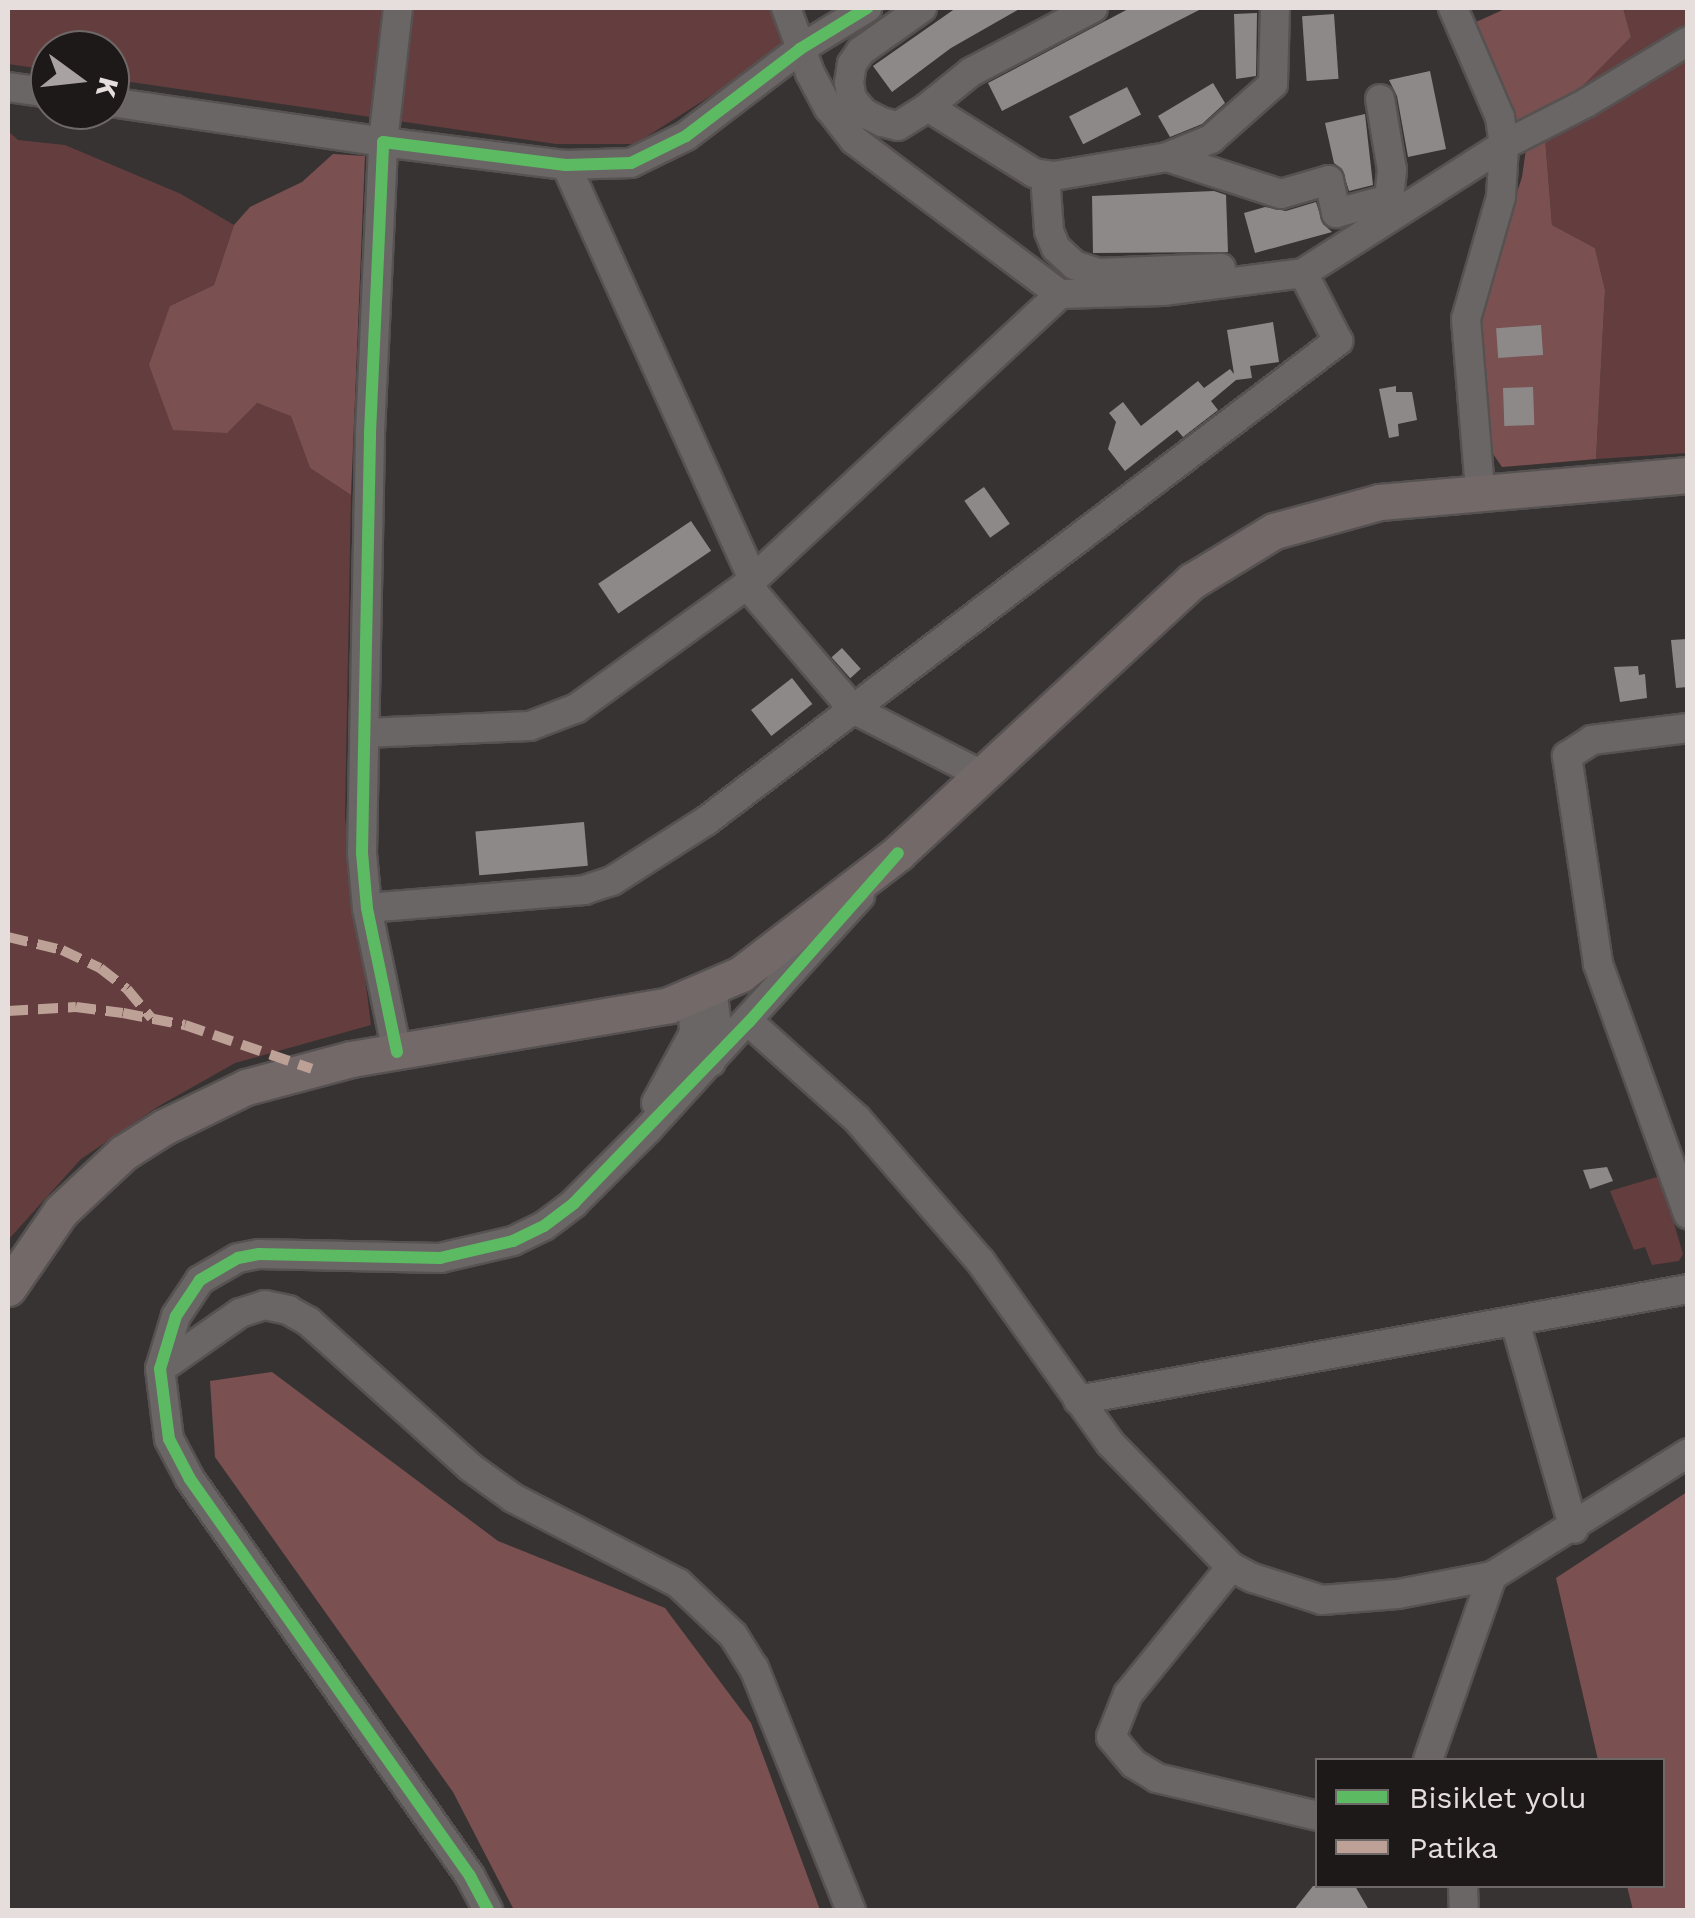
<!DOCTYPE html>
<html>
<head>
<meta charset="utf-8">
<style>
  body { margin:0 }
  #map { position:relative; width:1695px; height:1918px; overflow:hidden; background:#383333; font-family:"Work Sans",sans-serif }
  div>[style] { position:absolute }
  [style*='--x'] { left:calc(var(--x)*1px); top:calc(var(--y)*1px); width:calc(var(--w)*1px); rotate:calc(var(--a)*1deg) }
  .green>* { inset:0; background:#643d3e }
  .forest>* { inset:0; background:#7b5051 }
  .building>* { inset:0; background:#8e8989; transform-origin:0 0 }
  .roads { filter:drop-shadow(2px 0 #575252) drop-shadow(-2px 0 #575252) drop-shadow(0 2px #575252) drop-shadow(0 -2px #575252) }
  .minor>* { height:28px; margin:-14px; padding:0 14px; transform-origin:14px; border-radius:14px; background:#6a6665 }
  .major>* { height:35px; margin:-17.5px; padding:0 17.5px; transform-origin:17.5px; border-radius:17.5px; background:#746969 }
  .quiet>* { height:10px; margin-top:-5px; transform-origin:0; background:repeating-linear-gradient(90deg,#bda197 0 20px,transparent 0 30px) }
  .cycleway>* { height:12px; margin:-6px; padding:0 6px; transform-origin:6px; border-radius:6px; background:#5cba63 }
  span { translate:-50% -50%; white-space:nowrap; text-align:center; line-height:1.15; -webkit-text-stroke:10px #1e1919; paint-order:stroke }
  .frame { position:absolute; inset:0; border:10px solid #e5dedd; pointer-events:none }
  .legend { position:absolute; left:1315px; top:1758px; width:350px; height:130px; box-sizing:border-box; background:#1e1919; border:2px solid #6e6867; margin:0; padding:12px 18px; list-style:none; font-size:30px; color:#e5dedd }
  .legend li { display:flex; align-items:center; gap:20px; height:50px }
  .legend b { width:50px; border:2px solid #6e6867 }
  .north { position:absolute; left:30px; top:30px; width:100px; height:100px; box-sizing:border-box; background:#1e1919; border:2px solid #6e6867; border-radius:50%; rotate:105deg; font-size:28px; font-weight:700; line-height:40px; text-align:center; color:#e5dedd }
  .north::after { content:''; display:block; margin:auto; width:35px; height:45px; background:#a8a2a2; clip-path:polygon(50% 0,100% 100%,50% 72%,0 100%) }
</style>
</head>
<body>
<div id="map">
  <div class="green">
    <div style="clip-path:polygon(8px 8px,772px 8px,786px 40px,761px 64px,635px 144px,556px 144px,110px 79px,110px 50px,50px 50px,50px 70px,8px 64px)"></div>
    <div style="clip-path:polygon(1623px 8px,1687px 8px,1687px 453px,1596px 459px,1605px 290px,1595px 248px,1552px 225px,1544px 124px,1631px 37px)"></div>
    <div style="clip-path:polygon(8px 131px,18px 140px,65px 145px,181px 194px,234px 225px,214px 285px,170px 306px,256px 403px,291px 415px,310px 468px,351px 495px,345px 818px,371px 1025px,235px 1063px,159px 1106px,81px 1159px,8px 1240px)"></div>
    <div style="clip-path:polygon(1660px 1176px,1683px 1254px,1679px 1261px,1652px 1265px,1645px 1247px,1634px 1250px,1610px 1191px)"></div>
  </div>
  <div class="forest">
    <div style="clip-path:polygon(1507px 8px,1623px 8px,1631px 37px,1544px 125px,1552px 225px,1595px 248px,1605px 290px,1596px 459px,1502px 467px,1489px 448px,1477px 383px,1479px 313px,1522px 177px,1526px 149px,1476px 22px)"></div>
    <div style="clip-path:polygon(333px 154px,365px 156px,351px 495px,310px 468px,291px 416px,257px 403px,227px 433px,173px 430px,149px 365px,170px 306px,214px 285px,234px 225px,250px 207px,302px 182px)"></div>
    <div style="clip-path:polygon(272px 1372px,498px 1541px,665px 1608px,751px 1723px,820px 1910px,514px 1910px,453px 1792px,215px 1457px,210px 1381px)"></div>
    <div style="clip-path:polygon(1687px 1492px,1687px 1910px,1633px 1910px,1627px 1886px,1662px 1886px,1662px 1760px,1598px 1760px,1556px 1578px)"></div>
  </div>
  <div class="building">
    <div style="clip-path:polygon(956px 8px,1021px 8px,951px 48px,892px 92px,873px 66px)"></div>
    <div style="clip-path:polygon(1130px 8px,1203px 8px,1002px 111px,988px 83px)"></div>
    <div style="clip-path:polygon(1257px 13px,1256px 76px,1236px 79px,1234px 14px)"></div>
    <div style="left:1334px;top:14px;width:65px;height:32px;rotate:86deg"></div>
    <div style="clip-path:polygon(1430px 71px,1446px 149px,1408px 157px,1397px 96px,1389px 80px)"></div>
    <div style="clip-path:polygon(1213px 83px,1225px 103px,1202px 124px,1170px 137px,1158px 116px)"></div>
    <div style="left:1127px;top:87px;width:31px;height:65px;rotate:63deg"></div>
    <div style="clip-path:polygon(1365px 114px,1373px 185px,1349px 191px,1342px 169px,1334px 163px,1325px 123px)"></div>
    <div style="clip-path:polygon(1214px 191px,1226px 195px,1228px 252px,1093px 253px,1092px 196px)"></div>
    <div style="clip-path:polygon(1316px 202px,1323px 224px,1332px 232px,1255px 253px,1244px 213px,1265px 207px,1286px 211px)"></div>
    <div style="clip-path:polygon(1273px 322px,1279px 362px,1250px 366px,1252px 378px,1236px 380px,1211px 401px,1218px 410px,1183px 437px,1177px 430px,1125px 471px,1108px 449px,1116px 422px,1109px 413px,1123px 402px,1141px 426px,1198px 381px,1204px 388px,1230px 369px,1234px 374px,1227px 330px)"></div>
    <div style="left:1541px;top:325px;width:30px;height:45px;rotate:86deg"></div>
    <div style="clip-path:polygon(1396px 386px,1396px 392px,1412px 392px,1417px 420px,1398px 424px,1399px 436px,1389px 438px,1379px 389px)"></div>
    <div style="left:1533px;top:387px;width:38px;height:30px;rotate:88deg"></div>
    <div style="left:984px;top:487px;width:45px;height:24px;rotate:55deg"></div>
    <div style="left:691px;top:521px;width:36px;height:112px;rotate:56deg"></div>
    <div style="clip-path:polygon(1688px 639px,1688px 687px,1676px 688px,1671px 640px)"></div>
    <div style="left:842px;top:648px;width:28px;height:14px;rotate:48deg"></div>
    <div style="clip-path:polygon(1638px 666px,1639px 675px,1645px 674px,1647px 698px,1620px 702px,1614px 667px)"></div>
    <div style="left:792px;top:678px;width:33px;height:52px;rotate:52deg"></div>
    <div style="left:584px;top:822px;width:44px;height:109px;rotate:85deg"></div>
    <div style="clip-path:polygon(1607px 1167px,1613px 1181px,1590px 1189px,1583px 1170px)"></div>
    <div style="clip-path:polygon(1313px 1886px,1355px 1886px,1369px 1910px,1294px 1910px)"></div>
  </div>
  <div class="roads">
    <div class="minor">
      <div style="--x:786;--y:8;--w:69;--a:69.7"></div>
      <div style="--x:810;--y:73;--w:40;--a:62"></div>
      <div style="--x:829;--y:108;--w:41;--a:52"></div>
      <div style="--x:854;--y:140;--w:257;--a:36.8"></div>
      <div style="--x:1060;--y:294;--w:103;--a:-1.7"></div>
      <div style="--x:1163;--y:291;--w:141;--a:-7.3"></div>
      <div style="--x:1303;--y:273;--w:238;--a:-32.5"></div>
      <div style="--x:1504;--y:145;--w:92;--a:-27.1"></div>
      <div style="--x:1586;--y:103;--w:119;--a:-31.3"></div>
      <div style="--x:922;--y:8;--w:75;--a:144.8"></div>
      <div style="--x:861;--y:51;--w:16;--a:125"></div>
      <div style="--x:852;--y:64;--w:19;--a:99"></div>
      <div style="--x:849;--y:83;--w:16;--a:79"></div>
      <div style="--x:852;--y:99;--w:18;--a:49"></div>
      <div style="--x:864;--y:113;--w:20;--a:27"></div>
      <div style="--x:882;--y:122;--w:16;--a:14"></div>
      <div style="--x:898;--y:126;--w:36;--a:-32"></div>
      <div style="--x:1093;--y:8;--w:138;--a:152.3"></div>
      <div style="--x:971;--y:72;--w:55;--a:140.9"></div>
      <div style="--x:928;--y:107;--w:125;--a:31.9"></div>
      <div style="--x:1034;--y:173;--w:20;--a:9"></div>
      <div style="--x:1054;--y:176;--w:115;--a:-9.5"></div>
      <div style="--x:1167;--y:157;--w:48;--a:-22.2"></div>
      <div style="--x:1211;--y:139;--w:83;--a:-41.6"></div>
      <div style="--x:1273;--y:84;--w:76;--a:-88.5"></div>
      <div style="--x:1453;--y:8;--w:119;--a:66.7"></div>
      <div style="--x:1500;--y:117;--w:28;--a:82"></div>
      <div style="--x:1504;--y:145;--w:52;--a:93.3"></div>
      <div style="--x:1501;--y:197;--w:127;--a:106"></div>
      <div style="--x:1466;--y:319;--w:172;--a:85.3"></div>
      <div style="--x:8;--y:87;--w:42;--a:8.1"></div>
      <div style="--x:110;--y:102;--w:276;--a:8.3"></div>
      <div style="--x:383;--y:142;--w:135;--a:-83.6"></div>
      <div style="--x:1167;--y:157;--w:120;--a:18"></div>
      <div style="--x:1281;--y:194;--w:50;--a:-16.3"></div>
      <div style="--x:1329;--y:180;--w:34;--a:78"></div>
      <div style="--x:1336;--y:213;--w:55;--a:-14.8"></div>
      <div style="--x:1389;--y:199;--w:29;--a:-84"></div>
      <div style="--x:1392;--y:170;--w:72;--a:-99.6"></div>
      <div style="--x:566;--y:165;--w:455;--a:65.7"></div>
      <div style="--x:1045;--y:175;--w:56;--a:85.9"></div>
      <div style="--x:1049;--y:231;--w:18;--a:68"></div>
      <div style="--x:1056;--y:248;--w:25;--a:43"></div>
      <div style="--x:1074;--y:265;--w:25;--a:18"></div>
      <div style="--x:1098;--y:273;--w:123;--a:-2.3"></div>
      <div style="--x:747;--y:585;--w:163;--a:49.5"></div>
      <div style="--x:853;--y:709;--w:147;--a:27.1"></div>
      <div style="--x:1688;--y:728;--w:97;--a:172.9"></div>
      <div style="--x:1592;--y:740;--w:30;--a:147"></div>
      <div style="--x:1567;--y:756;--w:210;--a:81.5"></div>
      <div style="--x:1598;--y:964;--w:266;--a:70.2"></div>
      <div style="--x:364;--y:733;--w:166;--a:-2.4"></div>
      <div style="--x:530;--y:726;--w:50;--a:-21"></div>
      <div style="--x:577;--y:708;--w:210;--a:-35.9"></div>
      <div style="--x:747;--y:585;--w:427;--a:-42.9"></div>
      <div style="--x:367;--y:908;--w:218;--a:-4.7"></div>
      <div style="--x:584;--y:890;--w:29;--a:-18"></div>
      <div style="--x:612;--y:881;--w:112;--a:-32.6"></div>
      <div style="--x:706;--y:821;--w:794;--a:-37.22"></div>
      <div style="--x:1338;--y:341;--w:76;--a:-117.2"></div>
      <div style="--x:749;--y:1022;--w:145;--a:41.9"></div>
      <div style="--x:857;--y:1119;--w:189;--a:49.1"></div>
      <div style="--x:981;--y:1262;--w:222;--a:54.5"></div>
      <div style="--x:1110;--y:1443;--w:173;--a:45.7"></div>
      <div style="--x:1231;--y:1567;--w:25;--a:27"></div>
      <div style="--x:1253;--y:1578;--w:72;--a:17.7"></div>
      <div style="--x:1322;--y:1600;--w:76;--a:-4.5"></div>
      <div style="--x:1398;--y:1594;--w:96;--a:-10.8"></div>
      <div style="--x:1492;--y:1576;--w:231;--a:-32.1"></div>
      <div style="--x:397;--y:1052;--w:147;--a:-101.8"></div>
      <div style="--x:367;--y:908;--w:55;--a:-95.2"></div>
      <div style="--x:362;--y:853;--w:420;--a:-88.9"></div>
      <div style="--x:370;--y:433;--w:291;--a:-87.4"></div>
      <div style="--x:383;--y:142;--w:184;--a:7.2"></div>
      <div style="--x:566;--y:165;--w:65;--a:-1.8"></div>
      <div style="--x:631;--y:163;--w:61;--a:-26.1"></div>
      <div style="--x:686;--y:136;--w:143;--a:-37.3"></div>
      <div style="--x:800;--y:49;--w:79;--a:-31.5"></div>
      <div style="--x:711;--y:1062;--w:29;--a:-76"></div>
      <div style="--x:718;--y:1034;--w:46;--a:-97.4"></div>
      <div style="--x:656;--y:1103;--w:80;--a:-61.5"></div>
      <div style="--x:694;--y:1033;--w:35;--a:-93"></div>
      <div style="--x:1515;--y:1322;--w:215;--a:74.1"></div>
      <div style="--x:160;--y:1369;--w:98;--a:-35"></div>
      <div style="--x:240;--y:1313;--w:26;--a:-18"></div>
      <div style="--x:265;--y:1305;--w:24;--a:12"></div>
      <div style="--x:288;--y:1310;--w:23;--a:29"></div>
      <div style="--x:308;--y:1321;--w:218;--a:42"></div>
      <div style="--x:470;--y:1467;--w:53;--a:35.8"></div>
      <div style="--x:513;--y:1498;--w:186;--a:27.3"></div>
      <div style="--x:678;--y:1583;--w:76;--a:43.4"></div>
      <div style="--x:733;--y:1635;--w:39;--a:58"></div>
      <div style="--x:754;--y:1668;--w:261;--a:68.2"></div>
      <div style="--x:1078;--y:1400;--w:620;--a:-10.31"></div>
      <div style="--x:1231;--y:1567;--w:164;--a:129"></div>
      <div style="--x:1128;--y:1694;--w:46;--a:111.6"></div>
      <div style="--x:1111;--y:1737;--w:35;--a:50"></div>
      <div style="--x:1134;--y:1764;--w:27;--a:31"></div>
      <div style="--x:1157;--y:1778;--w:165;--a:13.3"></div>
      <div style="--x:1428;--y:1760;--w:195;--a:-70.8"></div>
      <div style="--x:1463;--y:1886;--w:24;--a:88"></div>
      <div style="--x:488;--y:1910;--w:38;--a:-118"></div>
      <div style="--x:470;--y:1876;--w:486;--a:-125.2"></div>
      <div style="--x:190;--y:1479;--w:45;--a:-117.7"></div>
      <div style="--x:169;--y:1439;--w:71;--a:-97.3"></div>
      <div style="--x:160;--y:1369;--w:55;--a:-73.2"></div>
      <div style="--x:176;--y:1316;--w:43;--a:-56.3"></div>
      <div style="--x:200;--y:1280;--w:44;--a:-30.1"></div>
      <div style="--x:238;--y:1258;--w:21;--a:-11"></div>
      <div style="--x:259;--y:1254;--w:181;--a:1.3"></div>
      <div style="--x:440;--y:1258;--w:75;--a:-13.1"></div>
      <div style="--x:513;--y:1241;--w:34;--a:-26"></div>
      <div style="--x:544;--y:1226;--w:38;--a:-37"></div>
      <div style="--x:574;--y:1203;--w:105;--a:-45"></div>
      <div style="--x:648;--y:1129;--w:315;--a:-47.7"></div>
    </div>
    <div class="major">
      <div style="--x:8;--y:1288;--w:93;--a:-55.5"></div>
      <div style="--x:61;--y:1211;--w:85;--a:-43.1"></div>
      <div style="--x:123;--y:1153;--w:49;--a:-32.4"></div>
      <div style="--x:164;--y:1127;--w:91;--a:-26"></div>
      <div style="--x:246;--y:1087;--w:109;--a:-14.9"></div>
      <div style="--x:351;--y:1059;--w:323;--a:-9.6"></div>
      <div style="--x:669;--y:1005;--w:78;--a:-23.3"></div>
      <div style="--x:741;--y:974;--w:198;--a:-37.6"></div>
      <div style="--x:898;--y:853;--w:401;--a:-42.8"></div>
      <div style="--x:1192;--y:581;--w:96;--a:-31.4"></div>
      <div style="--x:1274;--y:531;--w:110;--a:-15.3"></div>
      <div style="--x:1380;--y:502;--w:309;--a:-5"></div>
    </div>
  </div>
  <div class="quiet">
    <div style="--x:8;--y:937;--w:56;--a:13.5"></div>
    <div style="--x:62;--y:950;--w:42;--a:25.3"></div>
    <div style="--x:100;--y:968;--w:34;--a:38"></div>
    <div style="--x:127;--y:989;--w:38;--a:50"></div>
    <div style="--x:8;--y:1011;--w:68;--a:-3.4"></div>
    <div style="--x:76;--y:1007;--w:47;--a:7.3"></div>
    <div style="--x:123;--y:1013;--w:63;--a:11"></div>
    <div style="--x:185;--y:1025;--w:134;--a:19.1"></div>
  </div>
  <div class="cycleway">
    <div style="--x:397;--y:1052;--w:147;--a:-101.8"></div>
    <div style="--x:367;--y:908;--w:55;--a:-95.2"></div>
    <div style="--x:362;--y:853;--w:420;--a:-88.9"></div>
    <div style="--x:370;--y:433;--w:291;--a:-87.4"></div>
    <div style="--x:383;--y:142;--w:184;--a:7.2"></div>
    <div style="--x:566;--y:165;--w:65;--a:-1.8"></div>
    <div style="--x:631;--y:163;--w:61;--a:-26.1"></div>
    <div style="--x:686;--y:136;--w:143;--a:-37.3"></div>
    <div style="--x:800;--y:49;--w:79;--a:-31.5"></div>
    <div style="--x:488;--y:1910;--w:38;--a:-118"></div>
    <div style="--x:470;--y:1876;--w:486;--a:-125.2"></div>
    <div style="--x:190;--y:1479;--w:45;--a:-117.7"></div>
    <div style="--x:169;--y:1439;--w:71;--a:-97.3"></div>
    <div style="--x:160;--y:1369;--w:55;--a:-73.2"></div>
    <div style="--x:176;--y:1316;--w:43;--a:-56.3"></div>
    <div style="--x:200;--y:1280;--w:44;--a:-30.1"></div>
    <div style="--x:238;--y:1258;--w:21;--a:-11"></div>
    <div style="--x:259;--y:1254;--w:181;--a:1.3"></div>
    <div style="--x:440;--y:1258;--w:75;--a:-13.1"></div>
    <div style="--x:513;--y:1241;--w:34;--a:-26"></div>
    <div style="--x:544;--y:1226;--w:38;--a:-37"></div>
    <div style="--x:574;--y:1203;--w:252;--a:-46"></div>
    <div style="--x:749;--y:1022;--w:225;--a:-48.6"></div>
  </div>
  <div class="frame"></div>
  <ul class="legend">
  <li><b style="height:12px;background:#5cba63"></b>Bisiklet yolu</li>
  <li><b style="height:12px;background:#bda197"></b>Patika</li>
  </ul>
  <div class="north">K</div>
</div>
</body>
</html>
